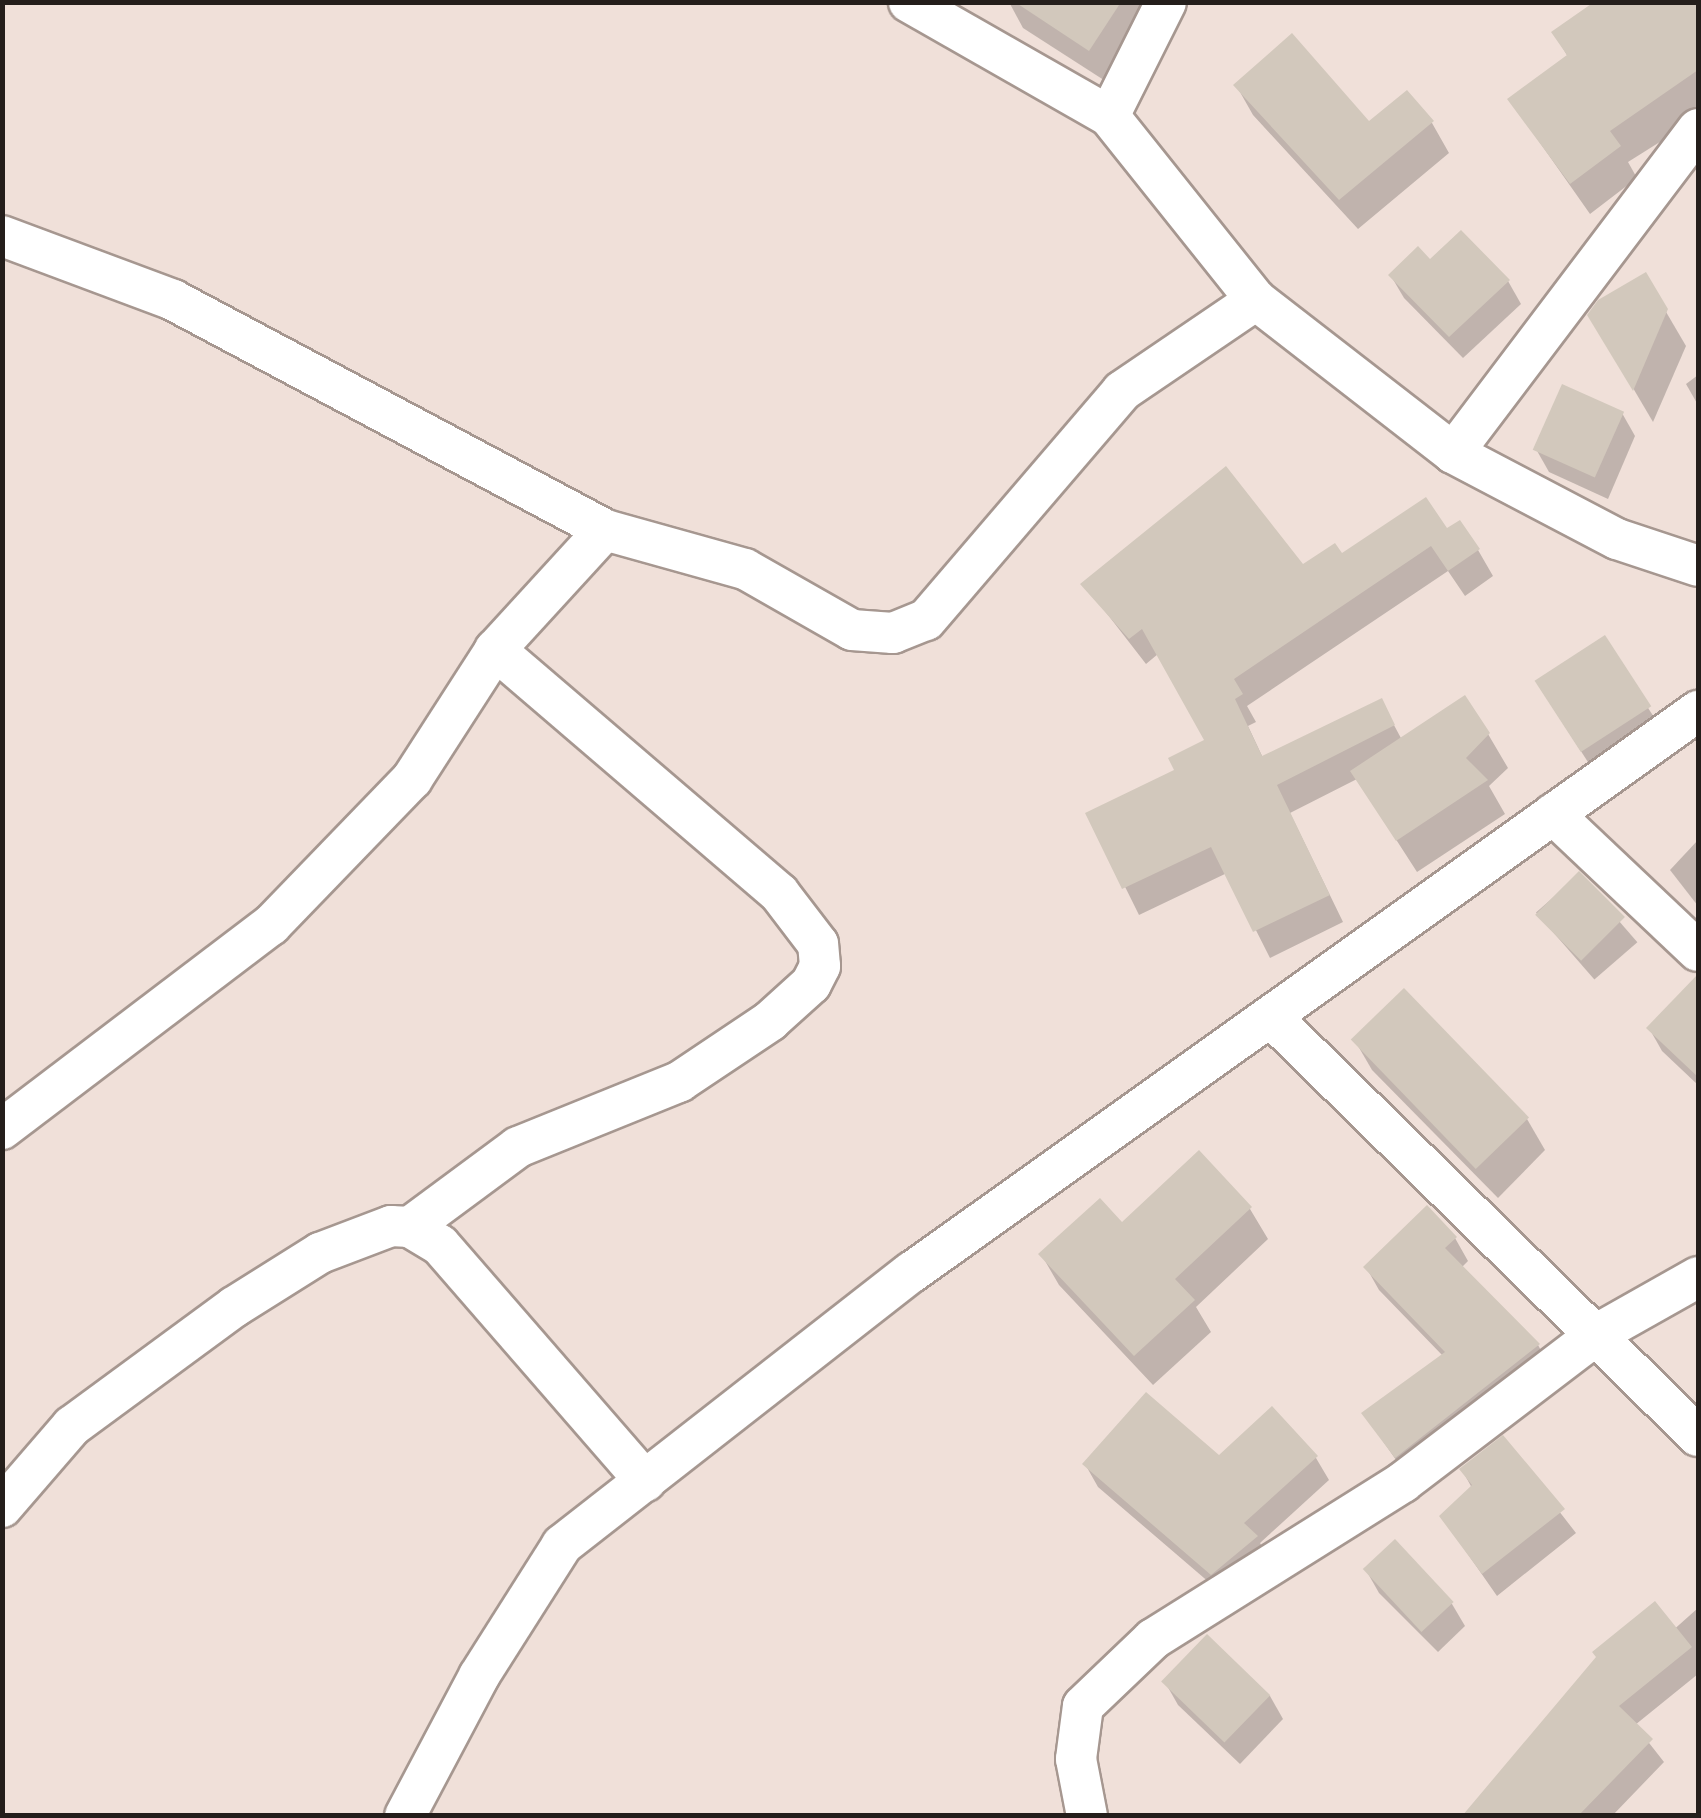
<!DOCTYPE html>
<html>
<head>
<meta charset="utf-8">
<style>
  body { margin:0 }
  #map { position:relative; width:1701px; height:1818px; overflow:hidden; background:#f0e0d9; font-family:"Nunito Sans",sans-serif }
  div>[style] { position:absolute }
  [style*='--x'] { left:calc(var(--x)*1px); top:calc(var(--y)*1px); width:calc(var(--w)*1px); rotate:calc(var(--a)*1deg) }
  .shadow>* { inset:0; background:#0003; transform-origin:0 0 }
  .building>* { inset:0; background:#d2c8bc; transform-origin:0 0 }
  .roads { filter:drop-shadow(2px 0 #a69790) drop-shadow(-2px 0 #a69790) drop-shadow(0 2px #a69790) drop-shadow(0 -2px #a69790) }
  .minor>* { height:40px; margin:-20px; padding:0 20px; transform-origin:20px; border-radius:20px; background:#fff }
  span { translate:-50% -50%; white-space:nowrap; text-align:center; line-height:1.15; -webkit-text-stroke:8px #f0e0d9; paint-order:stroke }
  .frame { position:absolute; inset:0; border:5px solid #241e1b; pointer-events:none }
</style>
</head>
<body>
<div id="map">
  <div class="shadow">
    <div style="clip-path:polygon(1009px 2px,1156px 2px,1110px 84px,1023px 28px)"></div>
    <div style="clip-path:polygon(1598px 2px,1698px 2px,1698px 118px,1628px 162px,1637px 178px,1590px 214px,1510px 100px,1568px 57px,1554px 33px)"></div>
    <div style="clip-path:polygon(1236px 85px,1369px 125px,1432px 123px,1449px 153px,1358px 229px,1253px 115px)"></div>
    <div style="clip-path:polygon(1430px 263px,1508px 281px,1521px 304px,1463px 358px,1404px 298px,1391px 276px)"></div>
    <div style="clip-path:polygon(1645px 276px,1686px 346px,1653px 422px,1590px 315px)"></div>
    <div style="clip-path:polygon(1698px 375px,1698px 405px,1686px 384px)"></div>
    <div style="clip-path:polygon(1622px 413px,1635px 436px,1608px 499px,1549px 472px,1536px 449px)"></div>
    <div style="clip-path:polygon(1446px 532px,1478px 550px,1493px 576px,1465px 596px,1448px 571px,1247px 706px,1256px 722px,1248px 726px,1263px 758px,1381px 701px,1402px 740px,1488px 734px,1508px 768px,1489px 786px,1505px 814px,1417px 872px,1357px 779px,1290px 813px,1343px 922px,1270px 958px,1227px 873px,1139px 915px,1089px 814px,1177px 772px,1207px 741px,1158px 654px,1146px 664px,1084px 584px,1303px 567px)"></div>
    <div style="clip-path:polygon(1604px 638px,1662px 730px,1595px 773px,1550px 703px)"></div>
    <div style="clip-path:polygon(1698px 840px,1698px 906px,1670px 870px)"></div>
    <div style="left:1579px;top:875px;width:89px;height:57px;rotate:49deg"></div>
    <div style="clip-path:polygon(1698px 980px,1698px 1085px,1662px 1051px,1649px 1028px)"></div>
    <div style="clip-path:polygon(1354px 1039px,1527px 1119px,1545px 1150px,1498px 1198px,1372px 1070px)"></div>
    <div style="clip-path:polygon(1199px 1154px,1250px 1209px,1268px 1239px,1196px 1307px,1211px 1332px,1153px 1385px,1059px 1285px,1041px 1254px,1122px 1226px)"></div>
    <div style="clip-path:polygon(1455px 1238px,1468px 1261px,1461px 1268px,1538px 1345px,1551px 1368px,1410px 1480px,1364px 1414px,1443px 1356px,1379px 1290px,1366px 1267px)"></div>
    <div style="clip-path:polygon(1503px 1439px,1576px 1533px,1497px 1596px,1442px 1517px,1472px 1488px,1462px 1470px)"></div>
    <div style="clip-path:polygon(1316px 1458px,1329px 1480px,1260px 1543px,1270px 1560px,1225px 1596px,1098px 1487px,1085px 1464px)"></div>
    <div style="clip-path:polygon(1366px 1570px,1452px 1604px,1465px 1626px,1438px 1652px,1379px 1593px)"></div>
    <div style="clip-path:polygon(1698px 1608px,1698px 1674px,1635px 1725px,1664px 1762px,1612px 1816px,1465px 1816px)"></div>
    <div style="clip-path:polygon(1165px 1682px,1270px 1696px,1283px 1719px,1240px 1764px,1178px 1705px)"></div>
  </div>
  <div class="building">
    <div style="clip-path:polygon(1015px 2px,1121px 2px,1089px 51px)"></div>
    <div style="clip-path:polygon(1594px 2px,1698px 2px,1698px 70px,1610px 131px,1621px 146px,1570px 184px,1507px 99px,1567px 55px,1551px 32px)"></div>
    <div style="clip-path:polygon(1292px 33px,1369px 121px,1407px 90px,1434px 121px,1339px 200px,1233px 85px)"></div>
    <div style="clip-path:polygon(1461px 230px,1510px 280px,1449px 337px,1388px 275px,1418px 246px,1430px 259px)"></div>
    <div style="clip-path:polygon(1646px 272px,1668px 309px,1633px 391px,1587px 315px,1598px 300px)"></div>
    <div style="left:1562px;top:384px;width:68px;height:72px;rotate:24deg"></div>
    <div style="clip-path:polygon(1226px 466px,1303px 564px,1335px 543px,1342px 553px,1426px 497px,1447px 528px,1460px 520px,1480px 549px,1448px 571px,1431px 546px,1234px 679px,1243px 694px,1235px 699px,1262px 756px,1382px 698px,1395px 725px,1277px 785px,1330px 895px,1253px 932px,1211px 847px,1122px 889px,1085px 813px,1174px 770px,1168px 758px,1204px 740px,1142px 629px,1129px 639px,1080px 584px)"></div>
    <div style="left:1605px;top:635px;width:85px;height:84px;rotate:57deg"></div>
    <div style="clip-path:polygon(1465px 695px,1490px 733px,1466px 758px,1488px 780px,1396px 841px,1350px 771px)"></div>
    <div style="left:1579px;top:871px;width:65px;height:62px;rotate:45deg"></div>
    <div style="clip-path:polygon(1698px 974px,1698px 1077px,1646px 1028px)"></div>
    <div style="left:1404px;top:988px;width:180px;height:74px;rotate:46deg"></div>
    <div style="clip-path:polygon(1199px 1150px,1252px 1207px,1175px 1279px,1195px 1300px,1134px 1356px,1038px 1254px,1100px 1198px,1122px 1222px)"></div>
    <div style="clip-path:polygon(1427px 1205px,1457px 1237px,1445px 1248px,1540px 1344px,1395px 1458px,1361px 1413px,1445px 1352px,1363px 1267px)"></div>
    <div style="clip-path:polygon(1146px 1392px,1219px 1455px,1272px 1406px,1318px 1456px,1244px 1523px,1258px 1536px,1211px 1575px,1082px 1464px)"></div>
    <div style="clip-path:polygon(1503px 1435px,1565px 1509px,1482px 1574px,1439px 1516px,1472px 1485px,1459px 1469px)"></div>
    <div style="left:1395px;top:1539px;width:86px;height:44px;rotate:47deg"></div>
    <div style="clip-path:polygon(1655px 1601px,1692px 1647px,1619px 1706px,1653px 1739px,1578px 1816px,1462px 1816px,1596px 1657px,1592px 1652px)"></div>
    <div style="left:1207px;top:1634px;width:88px;height:66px;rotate:44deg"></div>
  </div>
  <div class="roads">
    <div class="minor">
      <div style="--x:909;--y:2;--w:230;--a:29.7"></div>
      <div style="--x:1109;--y:116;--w:236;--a:51.4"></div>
      <div style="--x:1256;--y:300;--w:249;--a:37.8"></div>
      <div style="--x:1453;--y:453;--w:185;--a:27.7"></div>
      <div style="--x:1617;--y:539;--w:85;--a:18.4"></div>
      <div style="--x:1109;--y:116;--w:127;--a:-63.4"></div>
      <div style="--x:2;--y:236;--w:183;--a:20.5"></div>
      <div style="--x:173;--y:300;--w:489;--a:28"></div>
      <div style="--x:605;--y:530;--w:145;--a:15.6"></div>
      <div style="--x:745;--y:569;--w:123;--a:29.7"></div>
      <div style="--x:852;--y:630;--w:41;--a:4.2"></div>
      <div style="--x:893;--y:633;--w:35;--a:-22"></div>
      <div style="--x:926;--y:620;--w:301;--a:-49.4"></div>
      <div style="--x:1122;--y:391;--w:162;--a:-34.2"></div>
      <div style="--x:1453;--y:453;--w:406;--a:-52.9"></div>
      <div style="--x:1553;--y:814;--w:199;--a:43.4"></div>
      <div style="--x:1271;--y:1017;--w:598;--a:44.46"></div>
      <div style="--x:2;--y:1129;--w:338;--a:-37.2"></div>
      <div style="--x:271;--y:925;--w:203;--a:-46"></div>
      <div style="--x:412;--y:779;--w:153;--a:-57.2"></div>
      <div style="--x:495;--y:650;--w:163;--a:-47.5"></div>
      <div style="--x:410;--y:1227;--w:134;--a:-36.5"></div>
      <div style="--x:518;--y:1147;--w:174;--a:-22"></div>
      <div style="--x:679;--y:1082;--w:110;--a:-33.8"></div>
      <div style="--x:770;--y:1021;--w:55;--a:-42.1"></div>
      <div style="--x:811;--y:984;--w:20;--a:-63"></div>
      <div style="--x:820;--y:966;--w:22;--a:-95"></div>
      <div style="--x:818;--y:944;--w:64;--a:-127.4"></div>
      <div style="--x:779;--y:893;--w:374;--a:-139.4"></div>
      <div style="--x:2;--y:1507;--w:107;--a:-49.2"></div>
      <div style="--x:72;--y:1426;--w:201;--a:-36.3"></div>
      <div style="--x:234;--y:1307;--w:102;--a:-32.1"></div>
      <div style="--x:320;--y:1253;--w:76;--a:-20.8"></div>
      <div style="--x:391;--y:1226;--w:19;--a:3"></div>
      <div style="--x:410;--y:1227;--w:35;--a:31"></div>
      <div style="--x:440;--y:1245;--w:313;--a:49"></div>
      <div style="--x:405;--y:1816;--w:158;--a:-62.1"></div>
      <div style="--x:479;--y:1676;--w:155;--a:-57.6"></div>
      <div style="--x:562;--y:1545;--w:444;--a:-38"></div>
      <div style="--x:912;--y:1272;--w:966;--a:-35.52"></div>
      <div style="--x:1087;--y:1816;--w:58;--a:-100.9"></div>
      <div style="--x:1076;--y:1759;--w:53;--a:-82.5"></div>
      <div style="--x:1083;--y:1706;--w:97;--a:-43.7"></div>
      <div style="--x:1153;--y:1639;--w:295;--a:-32.1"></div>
      <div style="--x:1403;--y:1482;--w:244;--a:-37.3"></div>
      <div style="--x:1597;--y:1334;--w:116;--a:-29.4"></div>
    </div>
  </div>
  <div class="frame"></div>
</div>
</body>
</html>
